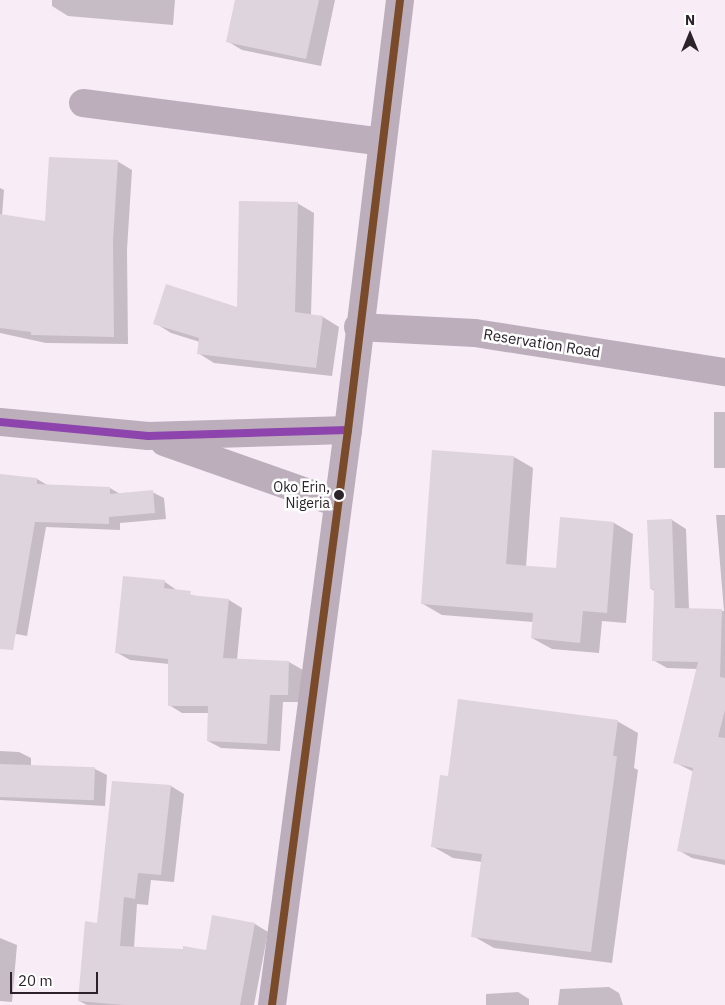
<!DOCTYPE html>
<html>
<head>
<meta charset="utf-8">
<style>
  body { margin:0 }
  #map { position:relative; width:725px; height:1005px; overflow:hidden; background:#f8ecf7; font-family:"IBM Plex Sans",sans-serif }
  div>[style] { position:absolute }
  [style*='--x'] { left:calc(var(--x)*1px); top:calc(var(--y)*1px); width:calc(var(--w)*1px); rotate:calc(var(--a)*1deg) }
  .shadow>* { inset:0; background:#0003; transform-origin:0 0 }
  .building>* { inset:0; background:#ded4dd; transform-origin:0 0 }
  .minor>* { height:28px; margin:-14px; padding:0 14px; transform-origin:14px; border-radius:14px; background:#bdaebc }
  .tertiary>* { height:28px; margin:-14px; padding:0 14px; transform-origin:14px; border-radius:14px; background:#bdaebc }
  .bus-1>* { height:8px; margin:-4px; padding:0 4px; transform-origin:4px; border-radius:4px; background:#8e44ad }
  .bus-2>* { height:8px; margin:-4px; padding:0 4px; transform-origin:4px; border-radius:4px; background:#7a4b2a }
  .dots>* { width:14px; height:14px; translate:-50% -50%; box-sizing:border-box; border:2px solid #fff; border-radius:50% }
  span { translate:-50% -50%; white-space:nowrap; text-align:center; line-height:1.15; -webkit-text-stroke:5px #fff; paint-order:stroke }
  .bus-label { font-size:14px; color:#2b222a }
  .right { translate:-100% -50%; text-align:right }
  .street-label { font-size:15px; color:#2b222a }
  .north { position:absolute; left:665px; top:10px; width:50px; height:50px; -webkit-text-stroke:4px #fff; paint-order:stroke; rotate:0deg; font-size:14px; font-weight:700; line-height:20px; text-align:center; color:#2b222a }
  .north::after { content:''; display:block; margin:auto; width:18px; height:22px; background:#2b222a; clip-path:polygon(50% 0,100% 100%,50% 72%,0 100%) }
  .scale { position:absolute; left:10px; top:972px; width:88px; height:22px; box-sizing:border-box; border:2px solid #2b222a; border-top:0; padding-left:6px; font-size:15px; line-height:18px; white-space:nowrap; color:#2b222a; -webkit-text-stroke:4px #fff; paint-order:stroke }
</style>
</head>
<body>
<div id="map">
  <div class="shadow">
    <div style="clip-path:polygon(52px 0,175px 0,173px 25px,68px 16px,52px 6px)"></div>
    <div style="clip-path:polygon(236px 0,335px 0,321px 66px,242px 50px,227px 41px)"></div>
    <div style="clip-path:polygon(117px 161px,132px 170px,127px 250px,128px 344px,46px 343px,0 333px,0 188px,4px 190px,2px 216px,47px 223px)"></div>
    <div style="clip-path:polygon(297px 203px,314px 213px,311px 315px,323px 317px,339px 327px,332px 376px,214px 363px,198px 353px,200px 342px,171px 333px,155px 323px,238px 309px)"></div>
    <div style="left:714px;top:412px;width:11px;height:56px"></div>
    <div style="clip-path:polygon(514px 457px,533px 468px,526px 567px,557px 569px,561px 519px,614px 523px,633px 534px,626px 623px,602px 621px,599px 653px,552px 649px,532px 638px,533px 622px,442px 615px,423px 604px)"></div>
    <div style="clip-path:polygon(37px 479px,49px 486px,110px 488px,120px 494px,152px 492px,164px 498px,166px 519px,120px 523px,120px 530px,46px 527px,27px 636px,0 631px,0 485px)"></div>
    <div style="clip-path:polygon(716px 515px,725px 515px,725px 865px,692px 858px,678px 850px,694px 772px,674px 762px,698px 669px,667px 668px,653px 660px,655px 591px,651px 589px,672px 520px,686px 529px,689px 609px,724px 611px)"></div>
    <div style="clip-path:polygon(124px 577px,165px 582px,178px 591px,199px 597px,229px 600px,242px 608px,237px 660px,289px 662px,303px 670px,301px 702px,283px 702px,280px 751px,221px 748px,208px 741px,209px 713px,182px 713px,169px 705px,169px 664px,130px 660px,116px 652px)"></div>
    <div style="clip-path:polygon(617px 721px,638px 733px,634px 768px,638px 770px,612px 963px,494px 948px,473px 936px,482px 862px,453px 858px,432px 846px,449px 777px)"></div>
    <div style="clip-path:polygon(0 751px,19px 752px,31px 758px,31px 766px,95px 769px,107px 775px,105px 806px,0 800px)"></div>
    <div style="clip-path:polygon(171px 786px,184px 794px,174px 882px,151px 880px,148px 905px,137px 904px,134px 948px,207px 951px,255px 924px,268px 932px,254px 1005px,87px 1005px,79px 1001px,99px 924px)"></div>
    <div style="clip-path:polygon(0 938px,17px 945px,12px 1002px,0 1001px)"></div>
    <div style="clip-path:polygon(609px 987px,619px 993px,623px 1005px,558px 1005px,560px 989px)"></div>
    <div style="clip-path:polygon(518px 992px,529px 999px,529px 1005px,486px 1005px,486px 994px)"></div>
  </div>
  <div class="building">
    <div style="clip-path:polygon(235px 0,319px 0,306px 59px,226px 42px)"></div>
    <div style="clip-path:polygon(49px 157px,118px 160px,113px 241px,114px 337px,31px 335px,31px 332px,0 328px,0 214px,45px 221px)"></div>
    <div style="clip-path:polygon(239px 201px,298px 202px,295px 312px,323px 316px,316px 368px,197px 354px,199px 338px,153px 324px,166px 284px,237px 307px)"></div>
    <div style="clip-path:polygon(432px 450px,514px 456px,506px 564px,556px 568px,560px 517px,614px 522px,607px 613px,583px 611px,580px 643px,531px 638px,533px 613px,421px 604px)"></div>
    <div style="clip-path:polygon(0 474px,37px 478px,37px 484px,110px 487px,110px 494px,153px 490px,155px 513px,109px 517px,109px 524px,35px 522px,13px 650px,0 649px)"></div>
    <div style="clip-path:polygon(672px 519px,675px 608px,722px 609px,720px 677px,725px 678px,725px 710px,718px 737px,725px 738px,725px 860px,677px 851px,693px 768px,673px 763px,698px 662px,652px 661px,654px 589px,650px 589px,647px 520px)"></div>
    <div style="clip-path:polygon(123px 576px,165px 580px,164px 588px,191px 591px,190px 595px,229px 599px,223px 658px,289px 661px,288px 695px,270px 695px,267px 744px,207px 741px,208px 706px,168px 706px,168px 659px,115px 653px)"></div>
    <div style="clip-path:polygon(458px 699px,618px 720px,613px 756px,617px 756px,591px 952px,471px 937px,482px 854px,431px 847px,440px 775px,448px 776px)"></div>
    <div style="left:0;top:764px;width:95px;height:33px;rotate:2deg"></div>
    <div style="clip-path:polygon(112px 781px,171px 785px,161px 875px,138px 873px,135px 899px,124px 897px,120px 946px,183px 949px,183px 946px,206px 950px,212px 915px,255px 923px,240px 1005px,124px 1005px,78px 1001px,85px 921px,97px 923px)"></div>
  </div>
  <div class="minor">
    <div style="--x:83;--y:103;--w:302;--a:7.4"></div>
  </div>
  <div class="tertiary">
    <div style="--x:358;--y:327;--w:117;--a:2.9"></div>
    <div style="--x:475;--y:333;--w:253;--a:8.9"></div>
    <div style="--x:0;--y:422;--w:149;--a:5.4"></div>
    <div style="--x:148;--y:436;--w:200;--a:-1.7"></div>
    <div style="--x:164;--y:442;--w:183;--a:19.4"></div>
    <div style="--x:272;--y:1005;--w:580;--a:-82.47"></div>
    <div style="--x:348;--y:430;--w:433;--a:-83.1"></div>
  </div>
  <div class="bus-1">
    <div style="--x:0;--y:422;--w:149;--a:5.4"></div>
    <div style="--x:148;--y:436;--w:200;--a:-1.7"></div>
  </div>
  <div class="bus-2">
    <div style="--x:272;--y:1005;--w:580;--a:-82.47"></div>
    <div style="--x:348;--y:430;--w:433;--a:-83.1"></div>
  </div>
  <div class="dots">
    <div style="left:339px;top:495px;background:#2b222a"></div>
  </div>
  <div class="bus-label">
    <span class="right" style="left:330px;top:495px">Oko Erin,<br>Nigeria</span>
  </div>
  <div class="street-label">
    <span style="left:542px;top:343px;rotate:9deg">Reservation Road</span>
  </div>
  <div class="north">N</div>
  <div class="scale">20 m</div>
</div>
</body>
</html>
